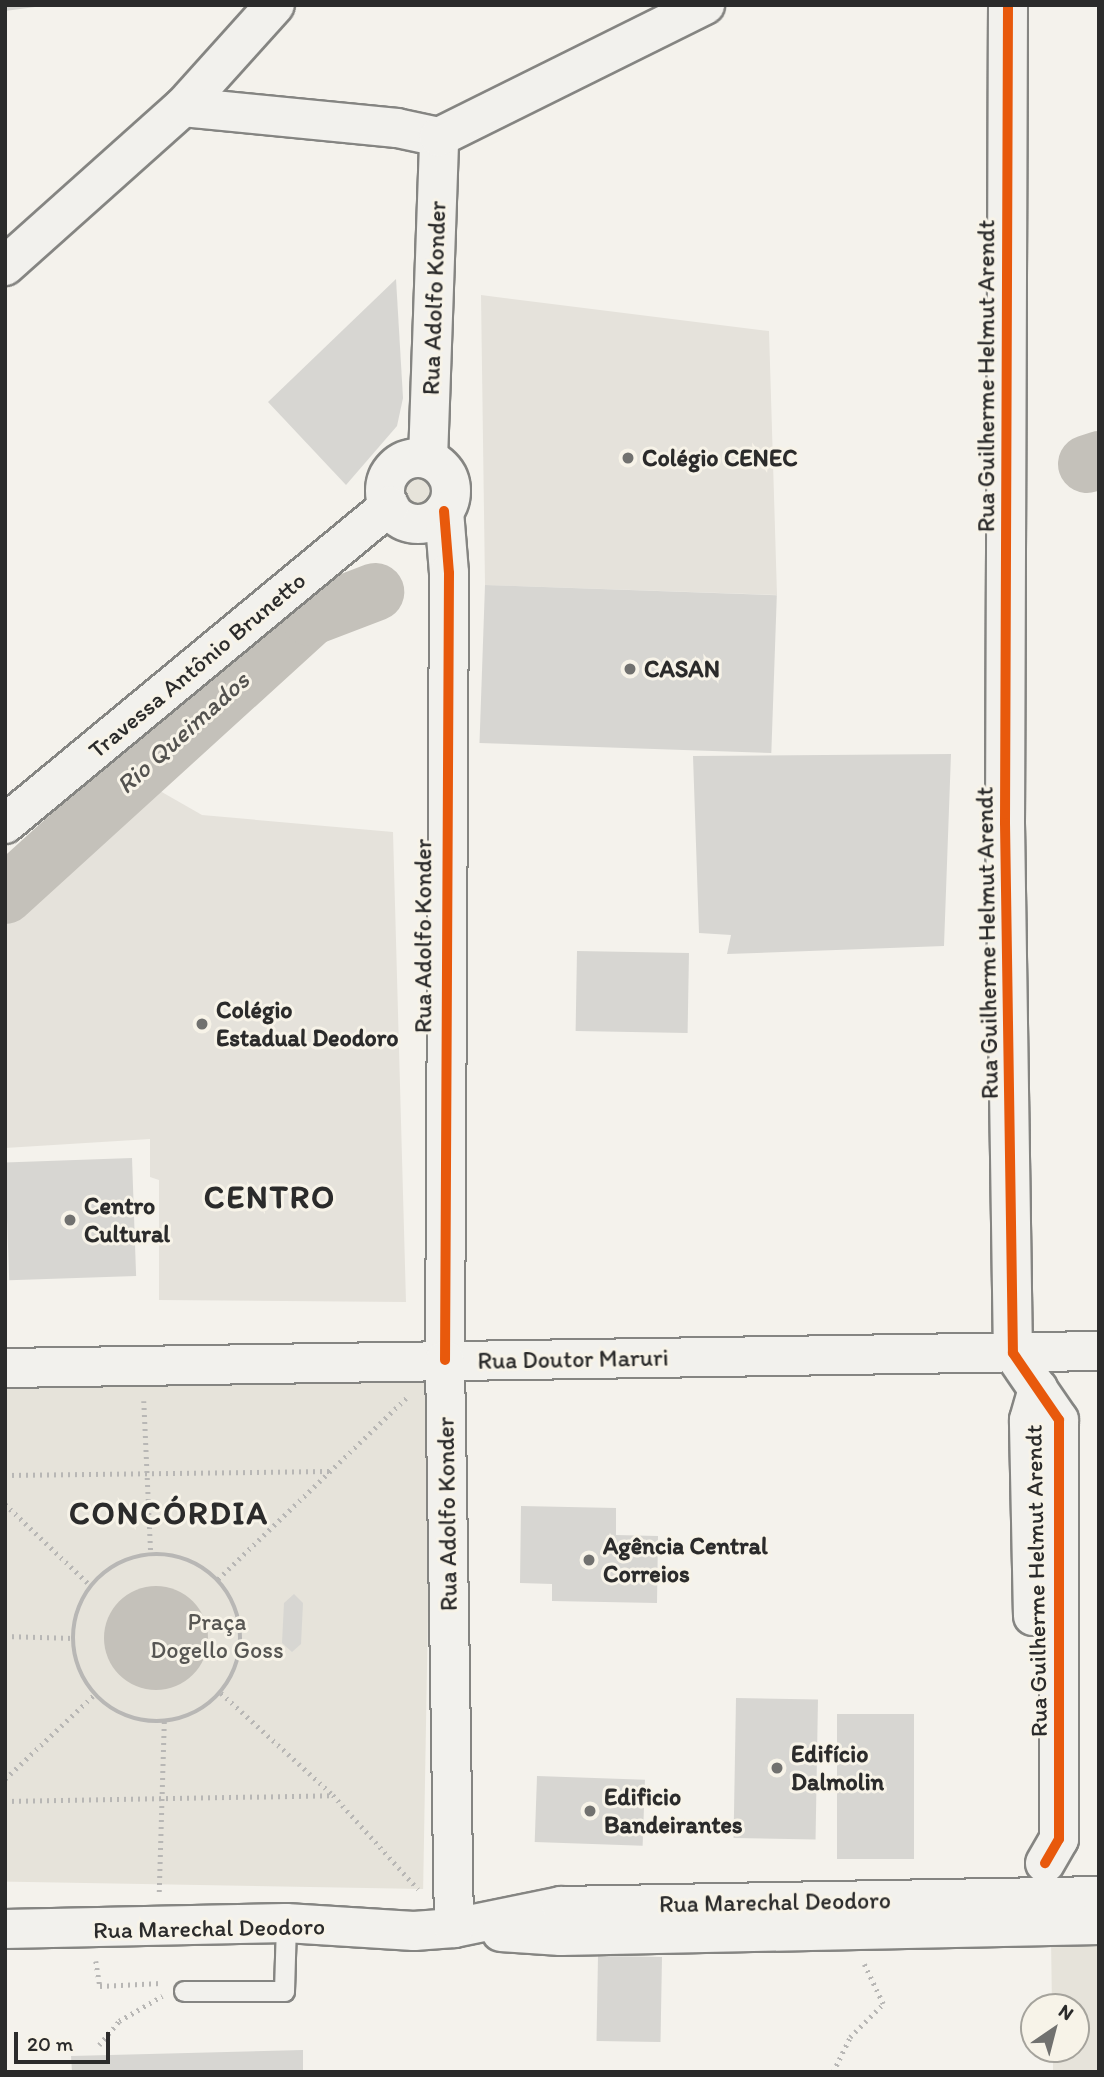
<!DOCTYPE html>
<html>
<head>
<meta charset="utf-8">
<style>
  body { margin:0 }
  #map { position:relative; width:1104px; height:2077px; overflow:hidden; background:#f4f2ec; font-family:Itim,sans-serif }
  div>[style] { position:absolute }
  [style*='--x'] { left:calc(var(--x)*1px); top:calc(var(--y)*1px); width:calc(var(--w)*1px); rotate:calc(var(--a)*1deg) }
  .built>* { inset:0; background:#e5e2db }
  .green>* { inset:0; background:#e6e3da; transform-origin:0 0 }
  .round { border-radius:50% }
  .water>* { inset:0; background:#c4c1ba }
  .river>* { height:58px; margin:-29px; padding:0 29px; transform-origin:29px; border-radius:29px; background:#c4c1ba }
  .building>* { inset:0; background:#d7d6d2; transform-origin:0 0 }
  .path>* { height:4.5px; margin-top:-2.25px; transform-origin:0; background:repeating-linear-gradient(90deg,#b8b7b5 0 2px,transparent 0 7px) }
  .path>.ring { margin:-2.25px; padding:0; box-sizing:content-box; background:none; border:4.5px solid #b8b7b5; border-radius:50% }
  .roads { filter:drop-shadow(2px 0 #858582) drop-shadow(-2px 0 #858582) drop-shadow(0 2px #858582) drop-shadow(0 -2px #858582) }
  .service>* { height:19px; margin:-9.5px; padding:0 9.5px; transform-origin:9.5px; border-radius:9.5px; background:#f2f1ed }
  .minor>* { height:38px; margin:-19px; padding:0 19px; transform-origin:19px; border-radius:19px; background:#f2f1ed }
  .minor>.ring { margin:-19px; padding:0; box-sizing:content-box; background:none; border:38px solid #f2f1ed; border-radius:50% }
  .tertiary>* { height:38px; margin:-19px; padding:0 19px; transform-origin:19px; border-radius:19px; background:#f2f1ed }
  .primary>* { height:38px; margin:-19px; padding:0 19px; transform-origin:19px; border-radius:19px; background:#f2f1ed }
  .cycleway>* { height:10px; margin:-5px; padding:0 5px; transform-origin:5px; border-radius:5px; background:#e8590c }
  .dots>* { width:19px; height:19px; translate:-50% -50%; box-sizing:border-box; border:4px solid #f7f3e8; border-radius:50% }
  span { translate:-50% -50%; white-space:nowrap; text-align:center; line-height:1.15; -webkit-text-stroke:6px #f7f3e8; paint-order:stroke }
  .street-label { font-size:24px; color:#2b2b2b }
  .poi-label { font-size:24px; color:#2b2b2b; font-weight:700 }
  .left { translate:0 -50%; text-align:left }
  .park-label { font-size:24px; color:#575653 }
  .water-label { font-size:26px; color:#53524f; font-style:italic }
  .district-label { font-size:32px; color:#2b2b2b; font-weight:700; letter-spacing:2px }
  .frame { position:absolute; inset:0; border:7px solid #2b2b2b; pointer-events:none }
  .north { position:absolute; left:1020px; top:1993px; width:70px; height:70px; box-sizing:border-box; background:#f7f3e8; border:2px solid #a5a39c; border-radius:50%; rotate:35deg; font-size:19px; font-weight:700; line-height:28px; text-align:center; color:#2b2b2b }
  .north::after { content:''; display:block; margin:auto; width:24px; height:32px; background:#71716f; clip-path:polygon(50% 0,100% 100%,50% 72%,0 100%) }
  .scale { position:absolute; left:14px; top:2032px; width:96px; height:32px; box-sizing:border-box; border:4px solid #2b2b2b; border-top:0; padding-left:9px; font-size:21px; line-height:24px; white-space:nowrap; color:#2b2b2b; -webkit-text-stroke:5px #f7f3e8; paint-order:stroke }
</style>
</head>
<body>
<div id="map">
  <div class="built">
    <div style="clip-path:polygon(481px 295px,769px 331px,777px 595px,485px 585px)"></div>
    <div style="clip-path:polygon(146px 783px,202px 815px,393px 832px,406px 1302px,159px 1300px,159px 1180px,150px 1177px,150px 1139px,5px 1148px,5px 909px)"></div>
  </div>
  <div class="green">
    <div class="round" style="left:392px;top:463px;width:54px;height:54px"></div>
    <div style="left:432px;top:1381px;width:508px;height:427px;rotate:91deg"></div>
    <div style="clip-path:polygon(1099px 1938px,1099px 2072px,1053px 2072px,1053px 2049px,1076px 2049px,1076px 2007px,1052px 2007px,1051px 1939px)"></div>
  </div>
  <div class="water">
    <div class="round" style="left:104px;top:1586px;width:104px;height:104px"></div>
  </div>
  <div class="river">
    <div style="--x:1087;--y:464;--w:13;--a:-18"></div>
    <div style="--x:5;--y:895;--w:413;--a:-42.3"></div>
    <div style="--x:310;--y:617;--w:70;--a:-21"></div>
  </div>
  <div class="building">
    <div style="clip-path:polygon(5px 5px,35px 5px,35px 7px,5px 11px)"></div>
    <div style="clip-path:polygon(396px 279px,403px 398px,397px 426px,346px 485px,268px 402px)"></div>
    <div style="left:485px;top:585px;width:292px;height:158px;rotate:2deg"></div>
    <div style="clip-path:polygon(951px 754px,944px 946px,727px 954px,731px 935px,699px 933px,693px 756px)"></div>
    <div style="left:577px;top:951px;width:112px;height:80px;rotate:1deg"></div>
    <div style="left:132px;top:1158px;width:118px;height:127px;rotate:88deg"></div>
    <div style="clip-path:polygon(521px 1506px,616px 1508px,616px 1535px,658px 1536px,657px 1603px,552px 1601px,552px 1584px,520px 1583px)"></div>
    <div style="clip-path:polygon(294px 1594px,303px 1603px,301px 1644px,292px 1652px,282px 1643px,284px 1603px)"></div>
    <div style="left:736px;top:1698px;width:82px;height:140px;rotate:1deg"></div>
    <div style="left:837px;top:1714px;width:77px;height:145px"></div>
    <div style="left:537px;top:1776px;width:108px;height:66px;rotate:2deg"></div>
    <div style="left:598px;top:1956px;width:64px;height:85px;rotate:1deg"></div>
    <div style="clip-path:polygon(303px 2050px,303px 2072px,72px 2072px,71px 2056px)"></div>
  </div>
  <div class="path">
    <div style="--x:144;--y:1401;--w:153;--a:87.4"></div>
    <div style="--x:5;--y:1475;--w:324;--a:-0.7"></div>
    <div style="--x:5;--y:1504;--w:119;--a:43.6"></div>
    <div class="ring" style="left:73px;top:1554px;width:163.5px;height:163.5px"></div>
    <div style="--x:218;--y:1579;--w:261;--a:-43.9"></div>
    <div style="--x:5;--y:1636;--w:68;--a:1.7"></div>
    <div style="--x:221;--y:1693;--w:151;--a:42.3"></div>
    <div style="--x:333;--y:1795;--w:127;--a:47.9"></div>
    <div style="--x:5;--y:1779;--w:124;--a:-43.4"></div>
    <div style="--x:5;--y:1801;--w:328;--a:-1"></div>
    <div style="--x:159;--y:1892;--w:171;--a:-88.3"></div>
    <div style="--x:96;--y:1961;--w:25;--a:81"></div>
    <div style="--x:100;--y:1986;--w:61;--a:-2.8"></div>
    <div style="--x:99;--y:2045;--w:31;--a:-50"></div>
    <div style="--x:119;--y:2021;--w:50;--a:-30.2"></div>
    <div style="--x:833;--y:2072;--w:39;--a:-64"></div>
    <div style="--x:850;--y:2037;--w:47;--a:-45"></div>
    <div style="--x:883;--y:2004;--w:44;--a:-115.4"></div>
  </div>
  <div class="roads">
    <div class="service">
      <div style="--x:184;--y:1991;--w:100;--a:0"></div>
      <div style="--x:284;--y:1991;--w:68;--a:-88.3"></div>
    </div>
    <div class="minor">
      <div style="--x:1008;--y:5;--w:818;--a:90.21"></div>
      <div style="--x:1005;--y:823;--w:530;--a:89.14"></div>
      <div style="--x:1013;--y:1353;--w:81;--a:55.5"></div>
      <div style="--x:1059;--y:1420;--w:419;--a:90"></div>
      <div style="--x:1059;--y:1839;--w:28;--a:120"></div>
      <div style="--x:183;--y:107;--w:137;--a:-48"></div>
      <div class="ring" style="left:385px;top:458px;width:28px;height:28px"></div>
      <div style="--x:428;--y:459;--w:322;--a:-88"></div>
      <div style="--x:444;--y:511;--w:62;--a:85.4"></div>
      <div style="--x:449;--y:573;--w:787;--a:90.29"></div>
      <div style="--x:5;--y:824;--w:499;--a:-39.6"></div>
      <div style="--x:1033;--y:1616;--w:196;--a:-91.2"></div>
      <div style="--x:1029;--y:1420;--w:33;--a:-74"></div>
    </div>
    <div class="tertiary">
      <div style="--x:5;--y:266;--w:239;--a:-41.8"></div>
      <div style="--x:183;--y:107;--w:215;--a:5.6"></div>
      <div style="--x:397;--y:128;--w:43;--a:12.1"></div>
      <div style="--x:439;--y:137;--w:297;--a:-26.4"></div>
      <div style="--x:454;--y:1928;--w:109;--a:-11.6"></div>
      <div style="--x:561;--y:1906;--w:538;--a:-1.06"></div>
      <div style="--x:501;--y:1932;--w:60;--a:3.8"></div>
      <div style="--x:561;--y:1936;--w:538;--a:-1.17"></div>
    </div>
    <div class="primary">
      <div style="--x:5;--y:1368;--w:1094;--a:-0.89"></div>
      <div style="--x:5;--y:1929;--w:281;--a:-1.2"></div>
      <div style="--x:286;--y:1923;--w:128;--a:3.6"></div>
      <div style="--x:414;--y:1931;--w:40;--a:-4.3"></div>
      <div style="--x:454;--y:1928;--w:568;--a:-90.91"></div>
    </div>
  </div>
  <div class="cycleway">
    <div style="--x:1008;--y:5;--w:818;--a:90.21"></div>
    <div style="--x:1005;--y:823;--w:530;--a:89.14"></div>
    <div style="--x:1013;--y:1353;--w:81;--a:55.5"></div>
    <div style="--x:1059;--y:1420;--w:419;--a:90"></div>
    <div style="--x:1059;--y:1839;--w:28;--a:120"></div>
    <div style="--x:444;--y:511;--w:62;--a:85.4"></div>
    <div style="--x:449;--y:573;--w:787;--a:90.29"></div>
  </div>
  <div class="dots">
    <div style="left:628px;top:458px;background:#71716f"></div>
    <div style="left:630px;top:669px;background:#71716f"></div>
    <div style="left:202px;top:1024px;background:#71716f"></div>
    <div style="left:70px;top:1220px;background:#71716f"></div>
    <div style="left:589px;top:1560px;background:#71716f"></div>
    <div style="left:777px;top:1768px;background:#71716f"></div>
    <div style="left:590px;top:1811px;background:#71716f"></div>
  </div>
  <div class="street-label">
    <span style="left:434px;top:298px;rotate:-88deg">Rua Adolfo Konder</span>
    <span style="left:986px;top:376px;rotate:-90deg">Rua Guilherme Helmut Arendt</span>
    <span style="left:197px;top:665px;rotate:-40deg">Travessa Antônio Brunetto</span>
    <span style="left:423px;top:936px;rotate:-90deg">Rua Adolfo Konder</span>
    <span style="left:987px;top:943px;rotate:-91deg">Rua Guilherme Helmut Arendt</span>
    <span style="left:573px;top:1359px;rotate:-1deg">Rua Doutor Maruri</span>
    <span style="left:447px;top:1514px;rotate:-91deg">Rua Adolfo Konder</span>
    <span style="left:1036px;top:1581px;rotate:-91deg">Rua Guilherme Helmut Arendt</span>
    <span style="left:775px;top:1902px;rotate:-1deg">Rua Marechal Deodoro</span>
    <span style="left:209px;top:1928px;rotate:-1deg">Rua Marechal Deodoro</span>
  </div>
  <div class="poi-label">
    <span class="left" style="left:642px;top:458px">Colégio CENEC</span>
    <span class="left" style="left:644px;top:669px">CASAN</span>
    <span class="left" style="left:216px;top:1024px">Colégio<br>Estadual Deodoro</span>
    <span class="left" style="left:84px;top:1220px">Centro<br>Cultural</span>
    <span class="left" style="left:603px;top:1560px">Agência Central<br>Correios</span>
    <span class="left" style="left:791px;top:1768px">Edifício<br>Dalmolin</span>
    <span class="left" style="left:604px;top:1811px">Edificio<br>Bandeirantes</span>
  </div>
  <div class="park-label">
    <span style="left:217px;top:1636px">Praça<br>Dogello Goss</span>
  </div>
  <div class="water-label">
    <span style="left:183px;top:733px;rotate:-42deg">Rio Queimados</span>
  </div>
  <div class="district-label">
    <span style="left:270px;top:1197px">CENTRO</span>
    <span style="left:169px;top:1513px">CONCÓRDIA</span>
  </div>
  <div class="frame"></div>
  <div class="north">N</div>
  <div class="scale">20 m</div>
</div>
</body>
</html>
